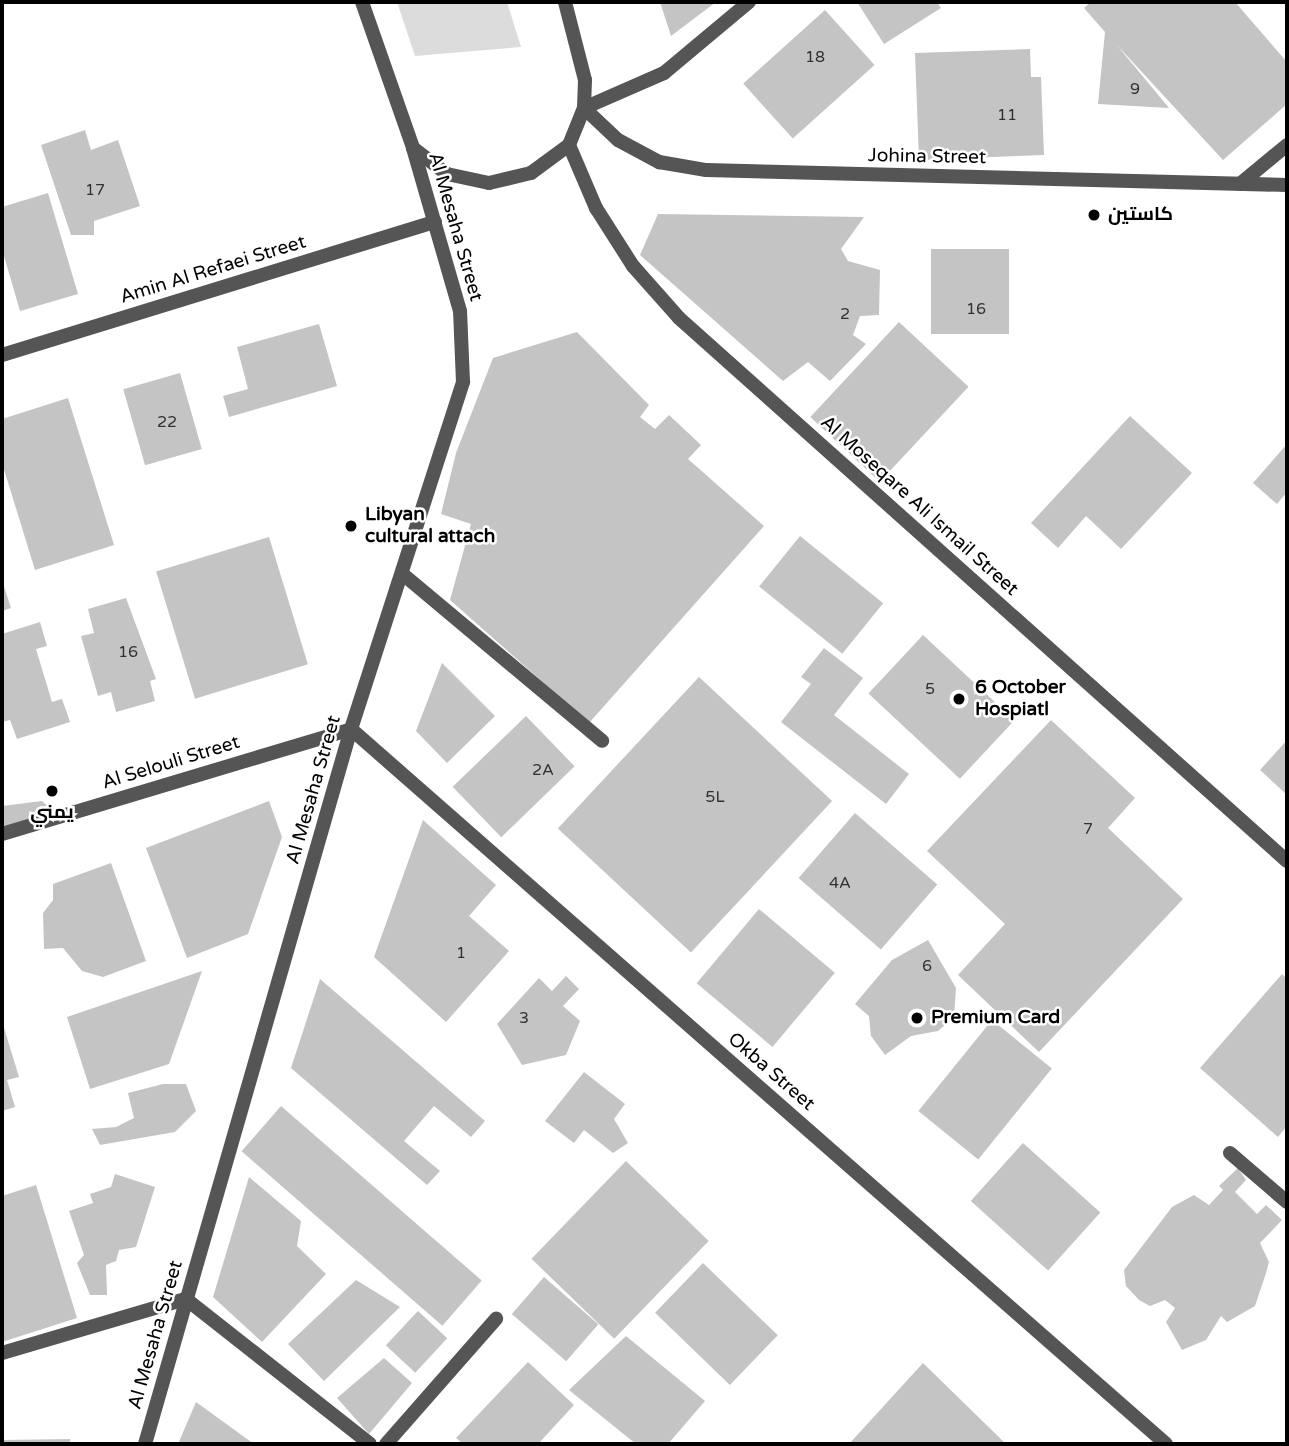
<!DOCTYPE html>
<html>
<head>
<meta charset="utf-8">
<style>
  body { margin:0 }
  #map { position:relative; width:1289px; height:1446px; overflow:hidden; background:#fff; font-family:"Varela Round",Cairo,sans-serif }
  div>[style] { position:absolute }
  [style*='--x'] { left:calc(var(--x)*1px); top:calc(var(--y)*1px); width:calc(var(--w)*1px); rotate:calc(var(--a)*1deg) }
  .green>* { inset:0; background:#dcdcdc }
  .building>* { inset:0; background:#c4c4c4; transform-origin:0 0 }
  .service>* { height:14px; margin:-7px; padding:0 7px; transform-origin:7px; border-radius:7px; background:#555 }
  .minor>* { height:14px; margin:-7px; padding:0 7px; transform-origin:7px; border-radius:7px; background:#555 }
  .dots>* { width:19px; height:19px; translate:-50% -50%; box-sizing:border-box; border:4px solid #fff; border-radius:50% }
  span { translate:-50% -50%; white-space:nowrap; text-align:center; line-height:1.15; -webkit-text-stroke:5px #fff; paint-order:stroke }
  .number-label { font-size:16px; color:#313131 }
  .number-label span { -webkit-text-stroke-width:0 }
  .street-label { font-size:19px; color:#000 }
  .poi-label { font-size:19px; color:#000; font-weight:700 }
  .left { translate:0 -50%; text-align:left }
  .frame { position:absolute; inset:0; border:4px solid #000; pointer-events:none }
</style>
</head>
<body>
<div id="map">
  <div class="green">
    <div style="clip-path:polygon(397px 2px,507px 2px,521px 47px,415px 56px)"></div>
  </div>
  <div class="building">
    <div style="clip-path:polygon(660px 2px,716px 2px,671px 36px)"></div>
    <div style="clip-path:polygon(857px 2px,937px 2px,941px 8px,884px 44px)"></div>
    <div style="clip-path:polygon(1091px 2px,1235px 2px,1287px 62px,1287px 104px,1223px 160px,1116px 44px,1169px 108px,1098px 104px,1105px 32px,1084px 8px)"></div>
    <div style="left:825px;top:10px;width:74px;height:110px;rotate:48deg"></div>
    <div style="clip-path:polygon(1030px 49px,1031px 77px,1041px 77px,1044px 155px,919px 160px,915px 53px)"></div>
    <div style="clip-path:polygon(85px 130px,91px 150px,118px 140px,140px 206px,94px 221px,94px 235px,71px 235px,41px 145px)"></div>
    <div style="clip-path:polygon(48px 193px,78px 294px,20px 311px,2px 249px,2px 207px)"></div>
    <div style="clip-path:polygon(658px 214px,864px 217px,841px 249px,848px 261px,880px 270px,879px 315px,860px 316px,853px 335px,866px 344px,830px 381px,808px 362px,783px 381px,640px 255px)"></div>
    <div style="left:931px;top:249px;width:78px;height:85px"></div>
    <div style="left:899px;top:322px;width:95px;height:130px;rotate:43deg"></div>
    <div style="clip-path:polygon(319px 324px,337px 386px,229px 417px,223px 396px,248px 389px,237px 347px)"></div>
    <div style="clip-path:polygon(577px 332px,649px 405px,640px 417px,655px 429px,669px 415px,701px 445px,688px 459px,764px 526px,589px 723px,450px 600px,471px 524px,441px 514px,456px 453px,493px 358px)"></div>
    <div style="left:180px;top:373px;width:79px;height:59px;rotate:74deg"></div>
    <div style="clip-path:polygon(68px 398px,114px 545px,35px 570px,2px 463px,2px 419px)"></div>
    <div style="clip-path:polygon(1130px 416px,1192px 473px,1121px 549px,1086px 516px,1058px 548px,1031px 523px)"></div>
    <div style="clip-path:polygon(1287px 444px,1287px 492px,1277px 504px,1253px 483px)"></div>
    <div style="left:800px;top:536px;width:107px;height:65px;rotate:39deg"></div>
    <div style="left:269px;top:537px;width:133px;height:118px;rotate:73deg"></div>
    <div style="clip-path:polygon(2px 580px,11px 608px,2px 611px)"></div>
    <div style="clip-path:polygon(126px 598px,156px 679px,150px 681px,155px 701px,116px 712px,111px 692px,98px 696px,81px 636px,94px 633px,88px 609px)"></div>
    <div style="clip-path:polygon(40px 622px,47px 646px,36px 649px,52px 702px,62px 699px,70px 722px,17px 739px,10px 720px,2px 722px,2px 634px)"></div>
    <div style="left:923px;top:635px;width:125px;height:80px;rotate:43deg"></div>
    <div style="clip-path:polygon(824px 648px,863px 678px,834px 715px,909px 774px,886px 804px,781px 722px,811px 684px,801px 677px)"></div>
    <div style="clip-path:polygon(442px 663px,495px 716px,447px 763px,416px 731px)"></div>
    <div style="left:699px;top:677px;width:182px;height:207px;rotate:43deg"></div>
    <div style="left:526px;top:716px;width:70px;height:102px;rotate:46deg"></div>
    <div style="clip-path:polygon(1051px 720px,1135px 798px,1108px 828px,1183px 899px,1039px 1052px,958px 975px,1005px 924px,927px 851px)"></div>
    <div style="clip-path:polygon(1287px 740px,1287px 795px,1260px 770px)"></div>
    <div style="clip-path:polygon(42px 801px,56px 814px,2px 830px,2px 806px)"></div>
    <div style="clip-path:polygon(269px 801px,282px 837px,248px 934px,187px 958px,146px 848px)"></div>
    <div style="left:855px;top:813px;width:109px;height:86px;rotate:41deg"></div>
    <div style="clip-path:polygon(423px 820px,496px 885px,469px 916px,509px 951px,446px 1022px,374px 957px)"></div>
    <div style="clip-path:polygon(111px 863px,146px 961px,103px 977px,82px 971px,63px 948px,44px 949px,43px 913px,53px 900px,53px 884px)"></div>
    <div style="left:759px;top:909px;width:99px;height:97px;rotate:40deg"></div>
    <div style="clip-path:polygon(928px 940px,956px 988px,954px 1017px,938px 1031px,911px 1036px,885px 1055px,871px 1036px,869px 1016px,855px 1004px,892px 960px)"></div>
    <div style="clip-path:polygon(202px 971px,169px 1064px,90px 1089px,67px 1017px)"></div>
    <div style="clip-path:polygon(1282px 974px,1287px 979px,1287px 1126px,1278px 1137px,1200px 1068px)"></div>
    <div style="clip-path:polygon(566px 976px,579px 989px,563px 1006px,580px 1021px,566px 1055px,522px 1065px,497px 1024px,539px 978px,552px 991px)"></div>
    <div style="clip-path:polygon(320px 979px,485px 1121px,471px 1137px,434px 1106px,404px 1141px,440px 1171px,427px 1185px,291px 1068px)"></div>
    <div style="left:992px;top:1020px;width:77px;height:117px;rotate:39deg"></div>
    <div style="clip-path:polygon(2px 1021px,19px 1077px,7px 1080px,15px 1107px,2px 1111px)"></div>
    <div style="clip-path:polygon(584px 1072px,625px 1104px,614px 1119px,628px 1143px,613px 1153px,584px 1130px,574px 1143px,545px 1121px)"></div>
    <div style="clip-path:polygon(163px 1084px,186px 1084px,196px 1111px,175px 1132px,100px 1145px,92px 1129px,116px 1127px,134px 1118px,128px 1093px)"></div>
    <div style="left:281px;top:1106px;width:266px;height:60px;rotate:41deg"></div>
    <div style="left:1023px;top:1143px;width:104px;height:78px;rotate:42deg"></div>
    <div style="left:626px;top:1161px;width:115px;height:136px;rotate:44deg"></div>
    <div style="clip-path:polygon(1238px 1168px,1246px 1180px,1235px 1192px,1257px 1214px,1266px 1205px,1282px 1220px,1260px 1243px,1269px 1262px,1266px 1273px,1255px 1306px,1227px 1322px,1221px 1316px,1206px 1340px,1182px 1350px,1166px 1322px,1175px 1308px,1165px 1300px,1150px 1306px,1139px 1300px,1126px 1286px,1124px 1270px,1172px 1207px,1194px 1195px,1209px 1205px,1223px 1190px,1219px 1186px)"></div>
    <div style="clip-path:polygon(115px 1174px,155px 1187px,136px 1247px,119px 1250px,116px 1261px,106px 1265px,107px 1295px,90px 1295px,77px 1263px,84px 1255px,69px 1211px,93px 1203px,90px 1194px,111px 1187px)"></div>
    <div style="clip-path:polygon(249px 1177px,301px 1221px,297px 1246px,326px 1274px,262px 1342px,213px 1297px)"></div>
    <div style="clip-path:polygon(36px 1185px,77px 1318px,2px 1342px,2px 1196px)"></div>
    <div style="left:703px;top:1263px;width:104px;height:69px;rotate:44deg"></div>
    <div style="left:544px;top:1277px;width:72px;height:49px;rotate:41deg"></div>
    <div style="clip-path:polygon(356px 1280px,400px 1307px,324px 1381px,288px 1344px)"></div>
    <div style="left:418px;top:1311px;width:40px;height:47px;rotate:43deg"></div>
    <div style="clip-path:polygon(626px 1336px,705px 1401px,668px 1444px,636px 1444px,569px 1390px)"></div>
    <div style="clip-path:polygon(384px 1358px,412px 1383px,369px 1434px,337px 1398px)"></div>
    <div style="clip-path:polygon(528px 1362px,574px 1405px,538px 1444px,463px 1444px,456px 1438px)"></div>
    <div style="clip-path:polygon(923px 1363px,1006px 1444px,849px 1444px)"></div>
    <div style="clip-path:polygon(196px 1402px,254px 1444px,178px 1444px)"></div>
    <div style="clip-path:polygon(70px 1439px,70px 1444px,2px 1444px,2px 1440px)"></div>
  </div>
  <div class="service">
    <div style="--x:1230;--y:1153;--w:75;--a:40.7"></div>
  </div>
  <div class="minor">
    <div style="--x:362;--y:2;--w:155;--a:70.7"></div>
    <div style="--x:413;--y:148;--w:43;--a:37.4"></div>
    <div style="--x:447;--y:174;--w:43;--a:12.1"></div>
    <div style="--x:489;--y:183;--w:43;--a:-13.4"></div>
    <div style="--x:531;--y:173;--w:47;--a:-36.4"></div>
    <div style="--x:569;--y:145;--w:40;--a:-68"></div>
    <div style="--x:584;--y:108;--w:28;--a:-88"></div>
    <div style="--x:585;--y:80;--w:81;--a:-104.4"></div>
    <div style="--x:749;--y:2;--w:111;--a:140.1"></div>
    <div style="--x:664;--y:73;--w:87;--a:156.4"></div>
    <div style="--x:584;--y:108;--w:47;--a:43.3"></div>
    <div style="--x:618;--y:140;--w:47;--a:28.2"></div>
    <div style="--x:659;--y:162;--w:48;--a:9.7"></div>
    <div style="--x:706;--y:170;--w:581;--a:1.48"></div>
    <div style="--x:569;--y:145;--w:69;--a:66.8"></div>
    <div style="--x:596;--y:208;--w:69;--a:57.5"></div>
    <div style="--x:633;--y:266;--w:69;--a:48.5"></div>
    <div style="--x:679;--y:318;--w:815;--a:41.77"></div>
    <div style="--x:1240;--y:184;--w:61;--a:-39.7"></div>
    <div style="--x:2;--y:355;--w:453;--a:-17.1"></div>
    <div style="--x:405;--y:576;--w:257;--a:39.9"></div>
    <div style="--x:2;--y:834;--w:364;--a:-16.7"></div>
    <div style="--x:351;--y:729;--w:1084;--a:41.26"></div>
    <div style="--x:2;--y:1353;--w:192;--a:-16.4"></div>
    <div style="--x:186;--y:1299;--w:234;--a:38.2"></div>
    <div style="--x:145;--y:1444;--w:744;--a:-73.93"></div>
    <div style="--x:351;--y:729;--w:365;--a:-72.1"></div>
    <div style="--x:463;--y:382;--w:71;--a:-92.4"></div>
    <div style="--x:460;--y:311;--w:170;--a:-106.1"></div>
    <div style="--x:386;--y:1444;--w:167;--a:-48.7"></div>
  </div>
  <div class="dots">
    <div style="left:1094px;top:215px;background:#000"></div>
    <div style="left:351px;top:526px;background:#000"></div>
    <div style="left:959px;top:699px;background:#000"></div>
    <div style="left:52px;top:791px;background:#000"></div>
    <div style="left:917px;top:1018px;background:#000"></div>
  </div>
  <div class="number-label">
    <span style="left:815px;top:57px">18</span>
    <span style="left:1135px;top:89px">9</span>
    <span style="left:1007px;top:115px">11</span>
    <span style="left:95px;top:190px">17</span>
    <span style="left:976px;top:309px">16</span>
    <span style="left:845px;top:314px">2</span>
    <span style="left:167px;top:422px">22</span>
    <span style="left:128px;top:652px">16</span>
    <span style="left:930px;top:689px">5</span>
    <span style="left:543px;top:770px">2A</span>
    <span style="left:715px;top:797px">5L</span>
    <span style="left:1088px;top:829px">7</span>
    <span style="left:840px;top:883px">4A</span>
    <span style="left:461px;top:953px">1</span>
    <span style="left:927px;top:966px">6</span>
    <span style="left:524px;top:1018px">3</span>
  </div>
  <div class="street-label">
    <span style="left:927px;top:157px;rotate:1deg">Johina Street</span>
    <span style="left:455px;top:227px;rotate:74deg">Al Mesaha Street</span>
    <span style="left:213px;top:270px;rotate:-17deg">Amin Al Refaei Street</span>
    <span style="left:919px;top:506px;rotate:42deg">Al Moseqare Ali Ismail Street</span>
    <span style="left:171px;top:763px;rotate:-17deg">Al Selouli Street</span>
    <span style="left:314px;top:790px;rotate:-74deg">Al Mesaha Street</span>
    <span style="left:771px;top:1072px;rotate:41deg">Okba Street</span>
    <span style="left:156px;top:1335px;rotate:-74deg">Al Mesaha Street</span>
  </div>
  <div class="poi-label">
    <span class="left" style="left:1108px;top:215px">كاستين</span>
    <span class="left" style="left:365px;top:526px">Libyan<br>cultural attach</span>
    <span class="left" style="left:975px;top:699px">6 October<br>Hospiatl</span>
    <span style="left:52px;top:813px">يمني</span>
    <span class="left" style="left:931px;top:1018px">Premium Card</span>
  </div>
  <div class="frame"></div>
</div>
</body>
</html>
